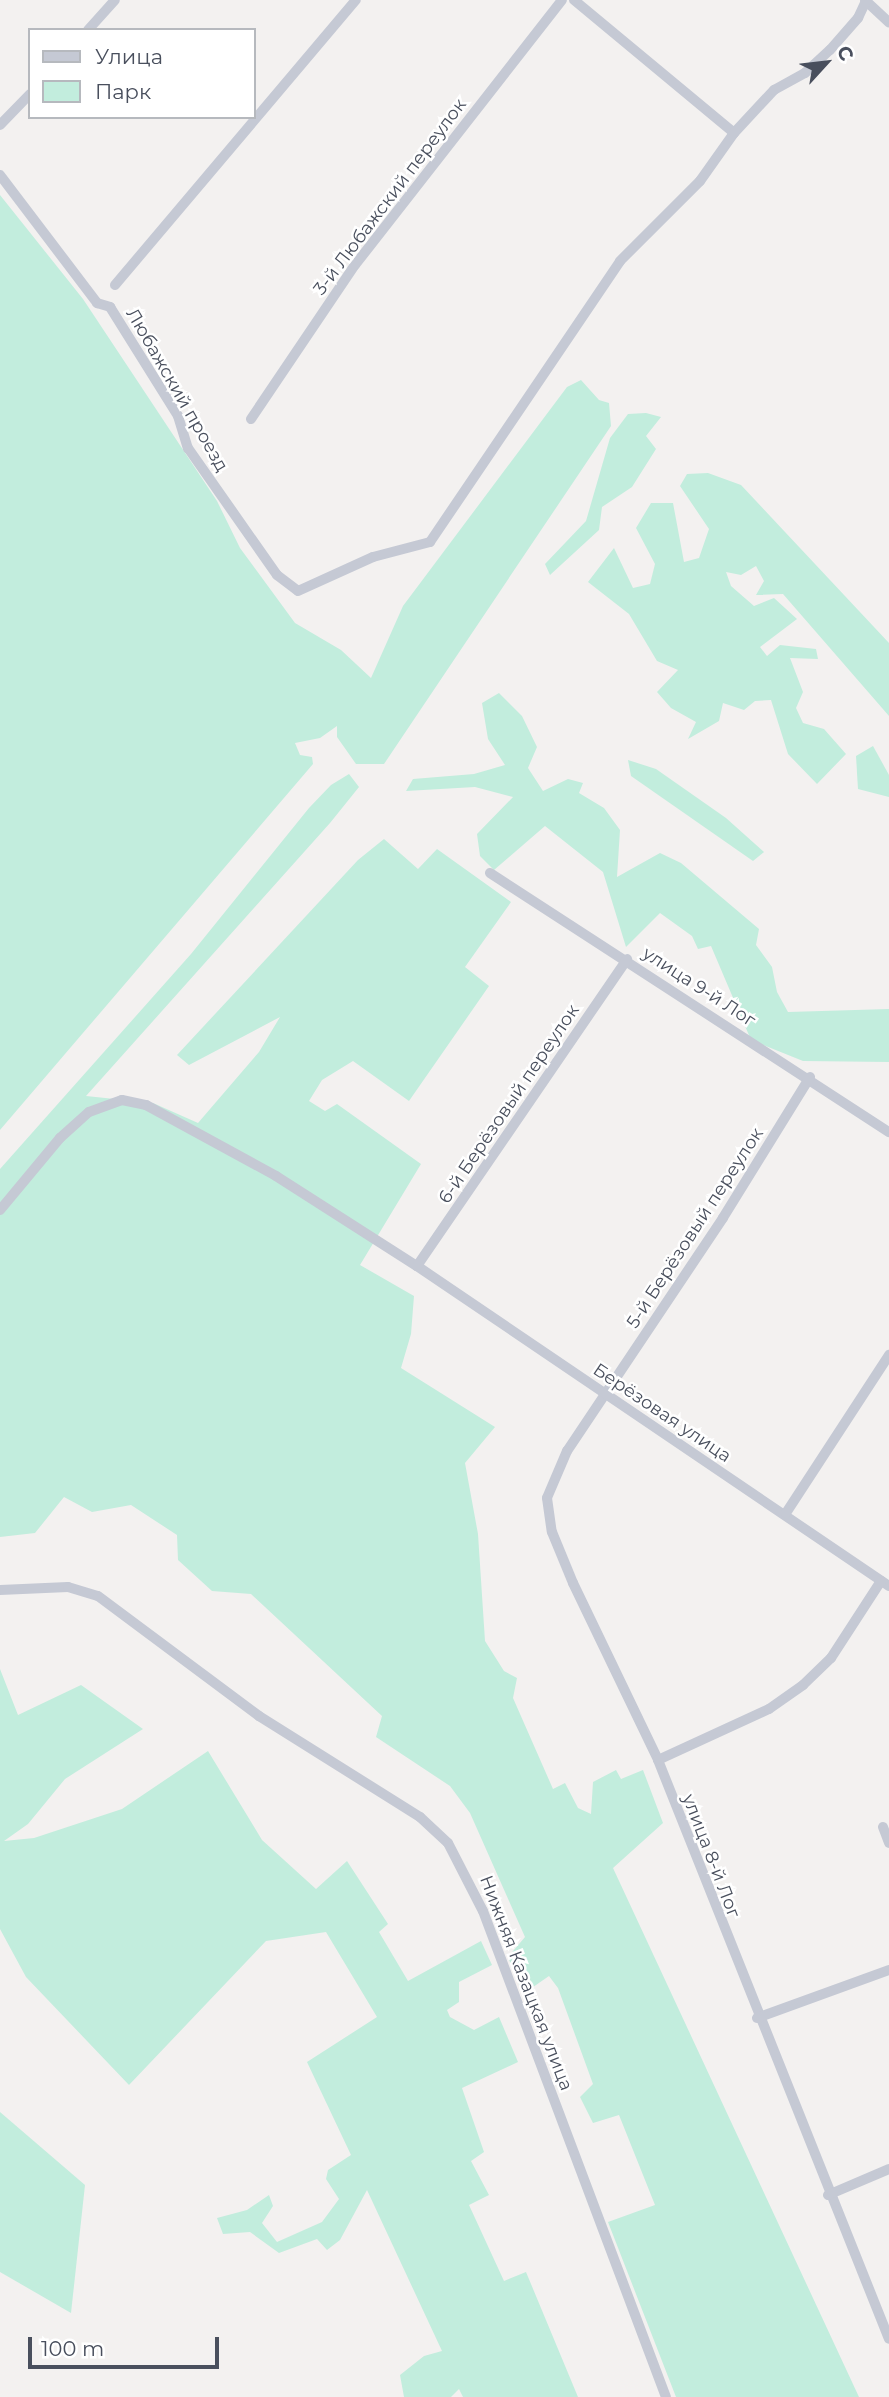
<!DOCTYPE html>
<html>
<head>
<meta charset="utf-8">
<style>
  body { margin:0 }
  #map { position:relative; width:889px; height:2397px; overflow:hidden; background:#f3f1f0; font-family:Montserrat,sans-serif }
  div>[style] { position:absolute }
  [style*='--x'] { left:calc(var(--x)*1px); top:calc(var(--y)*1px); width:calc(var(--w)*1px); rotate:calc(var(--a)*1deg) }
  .green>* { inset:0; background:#c2eddd }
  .minor>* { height:10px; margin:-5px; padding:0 5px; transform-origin:5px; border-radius:5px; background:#c5c9d4 }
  span { translate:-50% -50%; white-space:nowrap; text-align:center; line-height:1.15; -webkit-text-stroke:5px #fff; paint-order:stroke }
  .street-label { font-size:18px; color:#494f5d }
  .legend { position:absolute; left:28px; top:28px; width:228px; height:91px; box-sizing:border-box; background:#fff; border:2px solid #b6b9be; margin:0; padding:9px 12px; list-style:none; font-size:21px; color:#494f5d }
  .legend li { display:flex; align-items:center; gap:14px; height:35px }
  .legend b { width:35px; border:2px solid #b6b9be }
  .north { position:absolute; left:791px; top:28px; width:70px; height:70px; -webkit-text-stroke:5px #fff; paint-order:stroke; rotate:63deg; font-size:19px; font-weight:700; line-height:28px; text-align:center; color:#494f5d }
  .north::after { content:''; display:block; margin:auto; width:24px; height:32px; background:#494f5d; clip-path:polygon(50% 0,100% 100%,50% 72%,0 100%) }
  .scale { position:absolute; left:28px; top:2337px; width:191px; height:32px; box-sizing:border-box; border:4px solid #494f5d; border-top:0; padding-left:9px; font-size:21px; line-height:24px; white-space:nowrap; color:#494f5d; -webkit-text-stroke:5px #fff; paint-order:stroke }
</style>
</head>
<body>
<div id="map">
  <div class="green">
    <div style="clip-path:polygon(0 195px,83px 299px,217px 501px,240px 548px,295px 623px,341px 650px,371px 678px,403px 606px,567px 387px,581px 380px,599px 400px,609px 403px,611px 426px,384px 764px,356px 764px,337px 737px,337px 726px,320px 738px,295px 743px,300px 755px,312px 757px,313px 764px,0 1130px)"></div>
    <div style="clip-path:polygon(646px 413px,661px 417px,646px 436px,656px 449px,632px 487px,602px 507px,599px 530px,550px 575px,545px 564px,586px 521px,610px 438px,628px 414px)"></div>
    <div style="clip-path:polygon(708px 473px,741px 485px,889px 643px,889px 716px,783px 594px,756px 595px,764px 581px,756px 566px,741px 575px,726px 572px,731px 586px,754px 606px,774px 598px,797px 619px,760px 647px,767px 656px,780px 645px,816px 649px,818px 659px,790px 658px,803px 692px,796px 708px,803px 723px,824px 729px,846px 754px,817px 784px,788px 754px,771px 700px,755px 701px,744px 710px,723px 703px,719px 721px,688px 739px,696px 722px,671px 708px,657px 692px,678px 670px,657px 661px,629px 614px,588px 582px,614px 548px,633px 588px,650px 584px,655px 564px,636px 528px,651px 503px,673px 503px,684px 562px,699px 558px,709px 529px,680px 486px,687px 474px)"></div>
    <div style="clip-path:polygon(499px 693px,522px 716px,537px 747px,528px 768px,543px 791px,568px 779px,583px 783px,579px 793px,604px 808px,620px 830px,617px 877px,660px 853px,681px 863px,759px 929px,756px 945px,772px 967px,777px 992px,788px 1012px,889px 1009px,889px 1062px,803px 1061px,751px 1040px,711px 946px,698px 949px,692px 936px,660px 913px,626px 947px,603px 872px,545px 826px,494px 870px,480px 856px,477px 834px,513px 797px,475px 787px,406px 791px,413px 779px,474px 774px,505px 765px,488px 739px,482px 703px)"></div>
    <div style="clip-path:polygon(873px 746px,889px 775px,889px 797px,858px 789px,856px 756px)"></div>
    <div style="clip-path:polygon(628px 760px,656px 769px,726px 818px,764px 852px,753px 861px,631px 776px)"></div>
    <div style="clip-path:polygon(349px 774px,359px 787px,330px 823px,86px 1096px,153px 1103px,198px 1123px,259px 1052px,280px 1017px,189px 1065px,177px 1055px,358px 860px,384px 839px,418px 869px,437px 849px,511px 902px,465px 967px,489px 986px,409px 1101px,353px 1061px,322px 1080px,309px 1101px,325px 1111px,337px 1104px,421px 1164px,360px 1265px,414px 1296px,411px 1334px,401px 1368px,495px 1427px,465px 1463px,478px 1534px,485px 1641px,504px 1671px,517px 1678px,513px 1698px,553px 1789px,565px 1783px,578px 1808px,591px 1814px,593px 1782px,616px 1770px,621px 1779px,643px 1770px,663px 1823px,613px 1868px,859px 2397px,676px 2397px,608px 2222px,655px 2205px,619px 2115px,593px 2123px,580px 2097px,593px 2084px,558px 1988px,549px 1976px,523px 1994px,508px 1957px,525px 1937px,470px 1813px,450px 1786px,376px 1737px,382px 1716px,251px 1594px,212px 1591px,178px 1560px,177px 1535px,131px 1505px,92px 1512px,64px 1497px,35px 1533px,0 1537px,0 1169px,191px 954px,309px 808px,331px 785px)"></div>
    <div style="clip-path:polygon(0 1669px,18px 1715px,81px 1685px,143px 1729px,65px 1779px,28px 1824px,4px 1841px,34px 1838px,122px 1809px,208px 1751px,262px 1840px,316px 1889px,347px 1861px,388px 1924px,379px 1932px,408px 1981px,481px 1941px,492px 1965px,459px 1982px,459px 2002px,447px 2010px,450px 2017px,474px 2030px,499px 2017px,518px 2062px,462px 2088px,484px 2152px,471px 2161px,489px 2195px,469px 2205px,504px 2281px,526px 2272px,578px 2397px,463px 2397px,459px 2389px,451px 2397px,404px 2397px,400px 2375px,424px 2356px,442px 2351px,367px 2190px,340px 2240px,327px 2250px,317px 2239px,279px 2253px,250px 2232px,223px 2234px,217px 2218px,247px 2210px,269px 2195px,273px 2206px,262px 2223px,277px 2242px,322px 2222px,339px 2199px,326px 2179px,328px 2170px,351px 2155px,307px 2062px,377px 2017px,326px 1932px,266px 1941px,129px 2085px,26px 1977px,0 1929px)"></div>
    <div style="clip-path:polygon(0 2112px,85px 2185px,71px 2313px,0 2272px)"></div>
  </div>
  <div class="minor">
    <div style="--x:574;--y:0;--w:208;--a:39.7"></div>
    <div style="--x:865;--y:0;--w:33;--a:43"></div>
    <div style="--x:88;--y:30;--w:40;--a:-48"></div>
    <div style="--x:0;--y:125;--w:43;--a:-45.9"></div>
    <div style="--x:0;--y:175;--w:161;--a:52.8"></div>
    <div style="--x:97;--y:303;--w:14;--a:17"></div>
    <div style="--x:110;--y:307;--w:128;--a:58"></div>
    <div style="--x:178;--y:416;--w:34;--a:73"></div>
    <div style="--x:188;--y:448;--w:155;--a:55"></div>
    <div style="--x:277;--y:575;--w:26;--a:37"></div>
    <div style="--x:298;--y:591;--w:82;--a:-24.4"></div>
    <div style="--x:373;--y:557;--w:59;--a:-14.7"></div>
    <div style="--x:430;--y:542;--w:339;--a:-55.9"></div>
    <div style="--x:620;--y:261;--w:113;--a:-45"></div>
    <div style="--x:700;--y:181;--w:59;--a:-54.7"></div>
    <div style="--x:734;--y:133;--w:59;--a:-47.1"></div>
    <div style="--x:774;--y:90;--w:35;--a:-29"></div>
    <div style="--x:805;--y:73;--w:34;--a:-43"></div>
    <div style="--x:830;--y:50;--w:43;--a:-48.8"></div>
    <div style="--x:858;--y:18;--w:19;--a:-65"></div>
    <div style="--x:115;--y:285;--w:373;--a:-49.8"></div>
    <div style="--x:251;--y:419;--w:186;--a:-56"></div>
    <div style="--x:355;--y:265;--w:336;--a:-52"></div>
    <div style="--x:490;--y:873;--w:476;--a:33"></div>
    <div style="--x:810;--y:1077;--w:166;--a:121.7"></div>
    <div style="--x:723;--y:1218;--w:280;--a:123.8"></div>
    <div style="--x:567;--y:1451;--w:51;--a:113.1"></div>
    <div style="--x:547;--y:1498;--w:34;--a:82"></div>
    <div style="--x:552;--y:1532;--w:55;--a:67.6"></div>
    <div style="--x:573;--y:1583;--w:196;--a:64.3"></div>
    <div style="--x:658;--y:1760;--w:623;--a:68.25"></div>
    <div style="--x:0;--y:1210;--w:94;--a:-50.2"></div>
    <div style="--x:60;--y:1138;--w:39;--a:-42"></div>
    <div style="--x:89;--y:1112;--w:35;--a:-20"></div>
    <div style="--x:122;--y:1100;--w:25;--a:12"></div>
    <div style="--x:146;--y:1105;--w:148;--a:28.6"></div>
    <div style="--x:276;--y:1176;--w:167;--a:32.6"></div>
    <div style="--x:417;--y:1266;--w:570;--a:34.14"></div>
    <div style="--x:417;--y:1266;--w:372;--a:-55.6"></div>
    <div style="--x:786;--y:1513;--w:189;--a:-56.9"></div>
    <div style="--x:0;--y:1590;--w:68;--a:-2.5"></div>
    <div style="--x:68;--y:1587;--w:31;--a:17"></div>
    <div style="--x:98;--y:1596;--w:201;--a:36.7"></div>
    <div style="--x:259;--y:1716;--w:190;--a:32.1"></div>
    <div style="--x:420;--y:1817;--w:38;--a:43"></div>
    <div style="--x:448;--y:1843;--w:76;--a:62.8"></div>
    <div style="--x:483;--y:1911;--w:519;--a:69.37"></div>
    <div style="--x:658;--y:1760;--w:122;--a:-24.7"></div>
    <div style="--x:769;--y:1709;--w:42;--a:-35.2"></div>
    <div style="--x:803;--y:1685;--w:39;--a:-44"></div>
    <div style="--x:831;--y:1658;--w:92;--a:-57"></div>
    <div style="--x:883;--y:1827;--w:17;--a:69"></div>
    <div style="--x:757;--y:2018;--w:140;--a:-20"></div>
    <div style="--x:828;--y:2195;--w:66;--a:-23.1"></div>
  </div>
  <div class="street-label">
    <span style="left:390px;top:197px;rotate:-53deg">3-й Любажский переулок</span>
    <span style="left:177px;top:390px;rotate:60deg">Любажский проезд</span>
    <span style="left:699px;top:987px;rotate:33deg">улица 9-й Лог</span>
    <span style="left:509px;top:1104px;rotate:-56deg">6-й Берёзовый переулок</span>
    <span style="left:695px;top:1228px;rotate:-57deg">5-й Берёзовый переулок</span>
    <span style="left:662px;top:1413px;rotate:34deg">Берёзовая улица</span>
    <span style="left:711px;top:1856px;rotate:69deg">улица 8-й Лог</span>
    <span style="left:526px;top:1983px;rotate:69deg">Нижняя Казацкая улица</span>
  </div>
  <ul class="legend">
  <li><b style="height:9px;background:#c5c9d4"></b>Улица</li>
  <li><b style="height:19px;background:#c2eddd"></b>Парк</li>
  </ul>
  <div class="north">С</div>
  <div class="scale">100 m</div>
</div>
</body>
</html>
